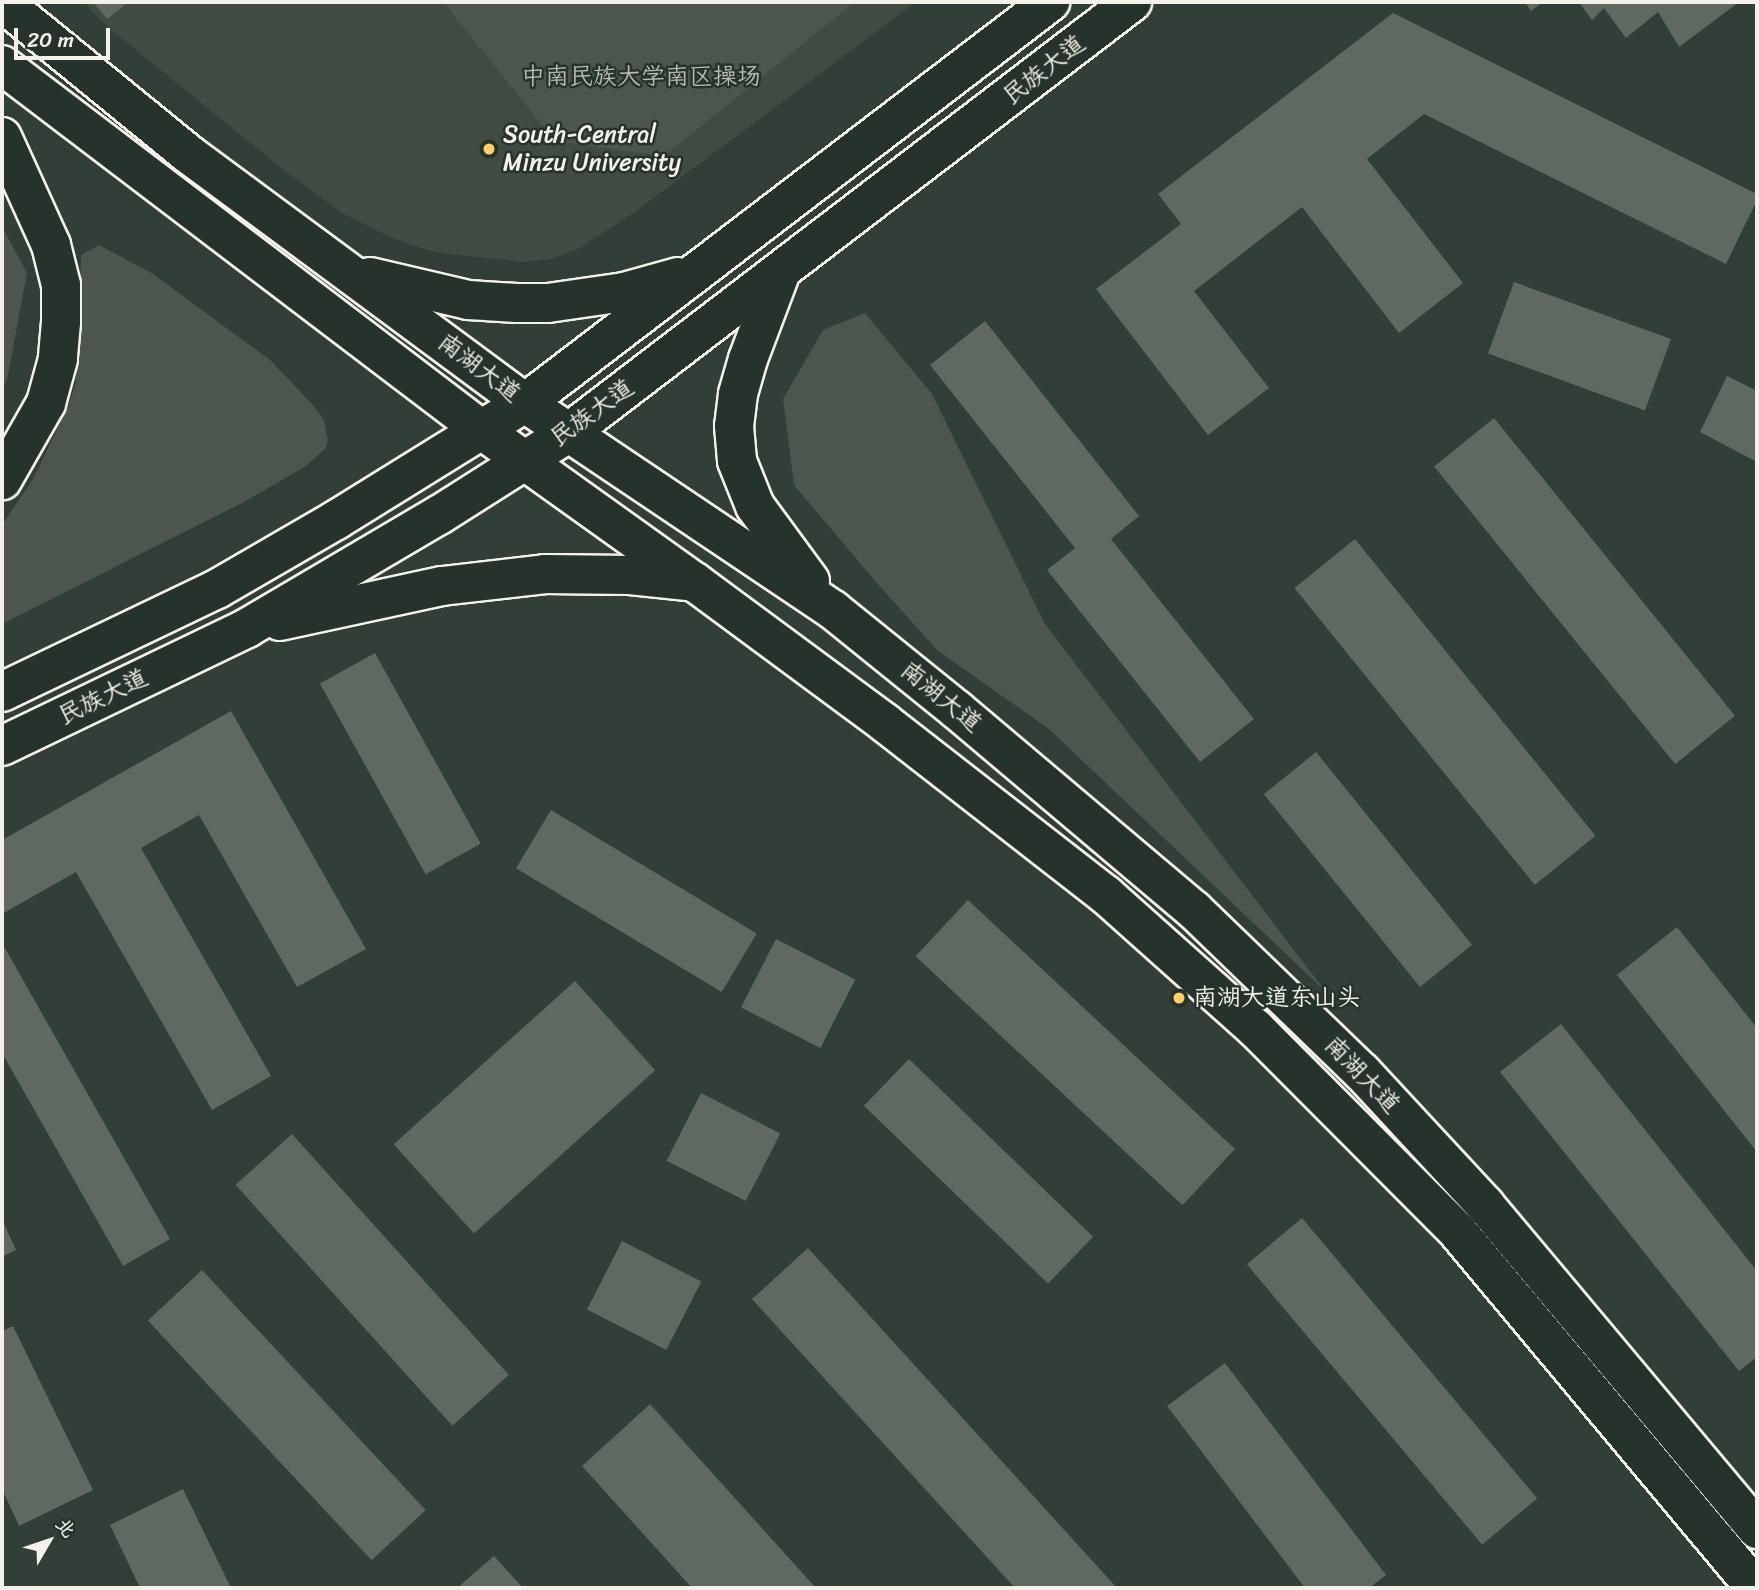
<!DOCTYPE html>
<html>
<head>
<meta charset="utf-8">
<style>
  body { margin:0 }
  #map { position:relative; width:1759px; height:1590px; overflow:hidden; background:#323e38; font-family:Sriracha,"LXGW WenKai TC",sans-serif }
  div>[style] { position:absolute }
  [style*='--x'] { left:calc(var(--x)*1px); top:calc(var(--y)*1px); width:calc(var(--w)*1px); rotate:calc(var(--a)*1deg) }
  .built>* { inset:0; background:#404b44 }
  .green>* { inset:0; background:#4c564f }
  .building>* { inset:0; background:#5f6861; transform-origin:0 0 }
  .roads { filter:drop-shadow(2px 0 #f4f1e8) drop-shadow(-2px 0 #f4f1e8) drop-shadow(0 2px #f4f1e8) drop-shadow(0 -2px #f4f1e8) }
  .primary>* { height:38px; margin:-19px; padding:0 19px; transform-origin:19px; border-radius:19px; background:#26332d }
  .dots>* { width:19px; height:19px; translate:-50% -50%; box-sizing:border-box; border:4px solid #26332d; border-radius:50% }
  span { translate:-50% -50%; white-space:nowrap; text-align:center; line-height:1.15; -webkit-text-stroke:5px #26332d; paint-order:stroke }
  .street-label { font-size:24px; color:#f4f1e8 }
  .park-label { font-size:24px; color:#b9bbb2 }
  .poi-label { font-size:24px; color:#f4f1e8 }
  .left { translate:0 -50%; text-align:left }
  .frame { position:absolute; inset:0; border:4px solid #f4f1e8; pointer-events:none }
  .north { position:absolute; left:14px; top:1506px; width:70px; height:70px; -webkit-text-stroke:5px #26332d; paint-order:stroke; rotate:51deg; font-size:19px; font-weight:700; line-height:28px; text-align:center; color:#f4f1e8 }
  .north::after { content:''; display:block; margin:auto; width:24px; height:32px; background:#f4f1e8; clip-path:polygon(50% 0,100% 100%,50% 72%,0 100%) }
  .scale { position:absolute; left:14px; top:28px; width:96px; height:32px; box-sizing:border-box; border:4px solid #f4f1e8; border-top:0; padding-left:9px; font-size:21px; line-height:24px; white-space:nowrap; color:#f4f1e8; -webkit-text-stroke:5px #26332d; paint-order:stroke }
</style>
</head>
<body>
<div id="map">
  <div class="built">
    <div style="clip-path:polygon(83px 2px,916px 2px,632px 214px,578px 249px,550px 259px,523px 262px,433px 252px,392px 238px,344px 214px,285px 171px,110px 29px)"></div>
  </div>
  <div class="green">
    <div style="clip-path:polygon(443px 2px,855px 2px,664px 156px,555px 141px)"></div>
    <div style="clip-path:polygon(2px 227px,27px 273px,7px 380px,2px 389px)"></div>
    <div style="clip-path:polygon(99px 245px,153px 274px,270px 360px,313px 405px,324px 420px,328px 440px,326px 448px,306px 466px,244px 502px,2px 624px,2px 525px,33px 479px,66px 411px,75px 386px,78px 360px,81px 255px)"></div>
    <div style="clip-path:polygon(865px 313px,932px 394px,1045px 624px,1326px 992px,1049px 729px,937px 650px,876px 582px,794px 485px,783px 399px,823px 330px)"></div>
  </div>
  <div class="building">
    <div style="clip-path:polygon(93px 2px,128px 2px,107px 19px)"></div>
    <div style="clip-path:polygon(1525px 2px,1543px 2px,1531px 11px)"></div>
    <div style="clip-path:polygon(1579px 2px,1739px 2px,1679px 47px,1658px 12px,1626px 38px,1604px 8px,1592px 20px)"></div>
    <div style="clip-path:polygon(1393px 13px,1757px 194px,1757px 200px,1726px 264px,1424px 114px,1367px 159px,1463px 283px,1399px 333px,1302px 207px,1194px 291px,1269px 388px,1208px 435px,1096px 289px,1181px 224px,1158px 194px)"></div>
    <div style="left:1514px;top:282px;width:167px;height:76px;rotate:20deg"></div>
    <div style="clip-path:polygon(985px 321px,1139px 516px,1111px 539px,1254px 719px,1200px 762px,1047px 570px,1075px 548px,930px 365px)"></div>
    <div style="clip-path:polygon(1727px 376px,1757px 391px,1757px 462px,1700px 432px)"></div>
    <div style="left:1494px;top:418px;width:383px;height:77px;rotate:51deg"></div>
    <div style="left:1355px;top:539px;width:382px;height:78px;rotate:51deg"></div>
    <div style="left:375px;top:653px;width:218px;height:63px;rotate:61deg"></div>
    <div style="clip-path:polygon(231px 711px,366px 949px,297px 987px,199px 815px,141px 848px,271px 1076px,212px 1110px,76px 872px,2px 914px,2px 840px)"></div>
    <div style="left:1316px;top:752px;width:248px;height:67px;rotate:51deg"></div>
    <div style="left:551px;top:810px;width:240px;height:68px;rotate:31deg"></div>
    <div style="left:968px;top:900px;width:365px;height:77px;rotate:43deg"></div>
    <div style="clip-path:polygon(1677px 927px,1757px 1028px,1757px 1152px,1617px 975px)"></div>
    <div style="left:776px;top:939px;width:89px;height:77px;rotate:27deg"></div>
    <div style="clip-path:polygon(2px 943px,170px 1239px,123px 1266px,2px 1053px)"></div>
    <div style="left:575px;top:981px;width:120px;height:244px;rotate:48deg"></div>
    <div style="clip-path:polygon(1561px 1024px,1757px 1271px,1757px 1357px,1739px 1371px,1500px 1072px)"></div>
    <div style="left:909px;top:1059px;width:256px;height:65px;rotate:44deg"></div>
    <div style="left:701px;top:1093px;width:89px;height:76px;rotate:27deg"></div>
    <div style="left:292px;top:1134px;width:324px;height:76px;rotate:48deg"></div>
    <div style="left:1302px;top:1218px;width:366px;height:72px;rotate:50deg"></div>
    <div style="clip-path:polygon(2px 1219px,16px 1250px,2px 1257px)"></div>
    <div style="left:622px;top:1241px;width:89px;height:77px;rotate:27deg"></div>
    <div style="clip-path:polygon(808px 1248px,1117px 1588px,1015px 1588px,752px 1299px)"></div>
    <div style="left:202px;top:1270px;width:328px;height:74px;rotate:47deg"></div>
    <div style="clip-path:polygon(13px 1326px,93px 1490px,19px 1526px,2px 1489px,2px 1331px)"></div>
    <div style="clip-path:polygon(1225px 1363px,1386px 1575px,1369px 1588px,1305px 1588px,1167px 1406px)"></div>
    <div style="clip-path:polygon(650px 1404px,816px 1588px,692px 1588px,582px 1466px)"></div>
    <div style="clip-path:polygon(183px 1489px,231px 1588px,140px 1588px,110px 1525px)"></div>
    <div style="clip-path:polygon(494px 1556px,523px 1588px,457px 1588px)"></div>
  </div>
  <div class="roads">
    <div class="primary">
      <div style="--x:2;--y:2;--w:239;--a:39.2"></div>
      <div style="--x:187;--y:153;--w:420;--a:36.5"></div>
      <div style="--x:525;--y:403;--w:371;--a:33.9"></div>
      <div style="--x:833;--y:610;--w:159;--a:38.9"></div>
      <div style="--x:957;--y:710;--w:310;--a:40.2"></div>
      <div style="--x:1194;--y:910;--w:233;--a:44"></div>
      <div style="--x:1362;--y:1072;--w:181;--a:47.2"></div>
      <div style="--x:1485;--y:1205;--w:423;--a:50"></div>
      <div style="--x:2;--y:65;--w:603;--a:37.25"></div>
      <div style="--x:482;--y:430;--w:263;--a:35.6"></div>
      <div style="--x:696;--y:583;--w:235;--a:36.5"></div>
      <div style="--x:885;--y:723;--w:280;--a:37.9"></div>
      <div style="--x:1106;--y:895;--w:201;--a:41.8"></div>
      <div style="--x:1256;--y:1029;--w:285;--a:45.1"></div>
      <div style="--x:1457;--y:1231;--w:466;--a:50.1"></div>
      <div style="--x:2;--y:137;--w:119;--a:65.6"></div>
      <div style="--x:51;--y:245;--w:41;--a:76"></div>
      <div style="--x:61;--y:285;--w:37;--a:90"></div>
      <div style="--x:61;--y:322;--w:37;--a:95"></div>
      <div style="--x:58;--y:359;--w:46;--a:105.3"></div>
      <div style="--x:46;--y:403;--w:89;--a:119.7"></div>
      <div style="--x:780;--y:274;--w:91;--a:110.6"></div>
      <div style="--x:748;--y:359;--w:36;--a:106"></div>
      <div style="--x:738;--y:394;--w:32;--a:97"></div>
      <div style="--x:734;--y:426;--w:35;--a:85"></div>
      <div style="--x:737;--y:461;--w:48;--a:68.2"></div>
      <div style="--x:755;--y:506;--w:93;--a:53.7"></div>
      <div style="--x:370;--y:277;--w:101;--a:13.2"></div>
      <div style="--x:468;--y:300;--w:49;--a:3.5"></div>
      <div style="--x:517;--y:303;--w:31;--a:0"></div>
      <div style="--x:548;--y:303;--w:77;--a:-8.2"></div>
      <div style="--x:624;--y:292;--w:56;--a:-15.5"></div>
      <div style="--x:280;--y:621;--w:166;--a:-12.2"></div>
      <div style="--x:442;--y:586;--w:104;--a:-6.6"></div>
      <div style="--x:545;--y:574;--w:85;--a:0.7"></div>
      <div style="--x:630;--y:575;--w:65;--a:6.1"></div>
      <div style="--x:2;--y:692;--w:238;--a:-25.6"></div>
      <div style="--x:217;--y:589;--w:138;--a:-30.1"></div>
      <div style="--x:336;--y:520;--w:222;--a:-31.8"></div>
      <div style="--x:525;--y:403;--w:661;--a:-37.37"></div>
      <div style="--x:2;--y:746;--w:272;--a:-25.7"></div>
      <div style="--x:247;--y:628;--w:223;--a:-30.5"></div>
      <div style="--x:439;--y:515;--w:153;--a:-32.4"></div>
      <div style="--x:568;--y:433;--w:710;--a:-37.39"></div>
    </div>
  </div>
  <div class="dots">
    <div style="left:489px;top:149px;background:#ffd166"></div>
    <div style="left:1179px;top:998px;background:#ffd166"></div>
  </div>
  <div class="street-label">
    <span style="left:1044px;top:70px;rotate:-38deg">民族大道</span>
    <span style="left:479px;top:368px;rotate:37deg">南湖大道</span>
    <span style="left:592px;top:413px;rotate:-36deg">民族大道</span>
    <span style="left:103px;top:697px;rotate:-26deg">民族大道</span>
    <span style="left:941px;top:697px;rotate:39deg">南湖大道</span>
    <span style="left:1362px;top:1075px;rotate:46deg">南湖大道</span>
  </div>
  <div class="park-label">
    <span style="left:641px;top:77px">中南民族大学南区操场</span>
  </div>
  <div class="poi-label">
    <span class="left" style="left:503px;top:149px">South-Central<br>Minzu University</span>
    <span class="left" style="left:1193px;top:998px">南湖大道东山头</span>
  </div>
  <div class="frame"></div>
  <div class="north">北</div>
  <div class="scale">20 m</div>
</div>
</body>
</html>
